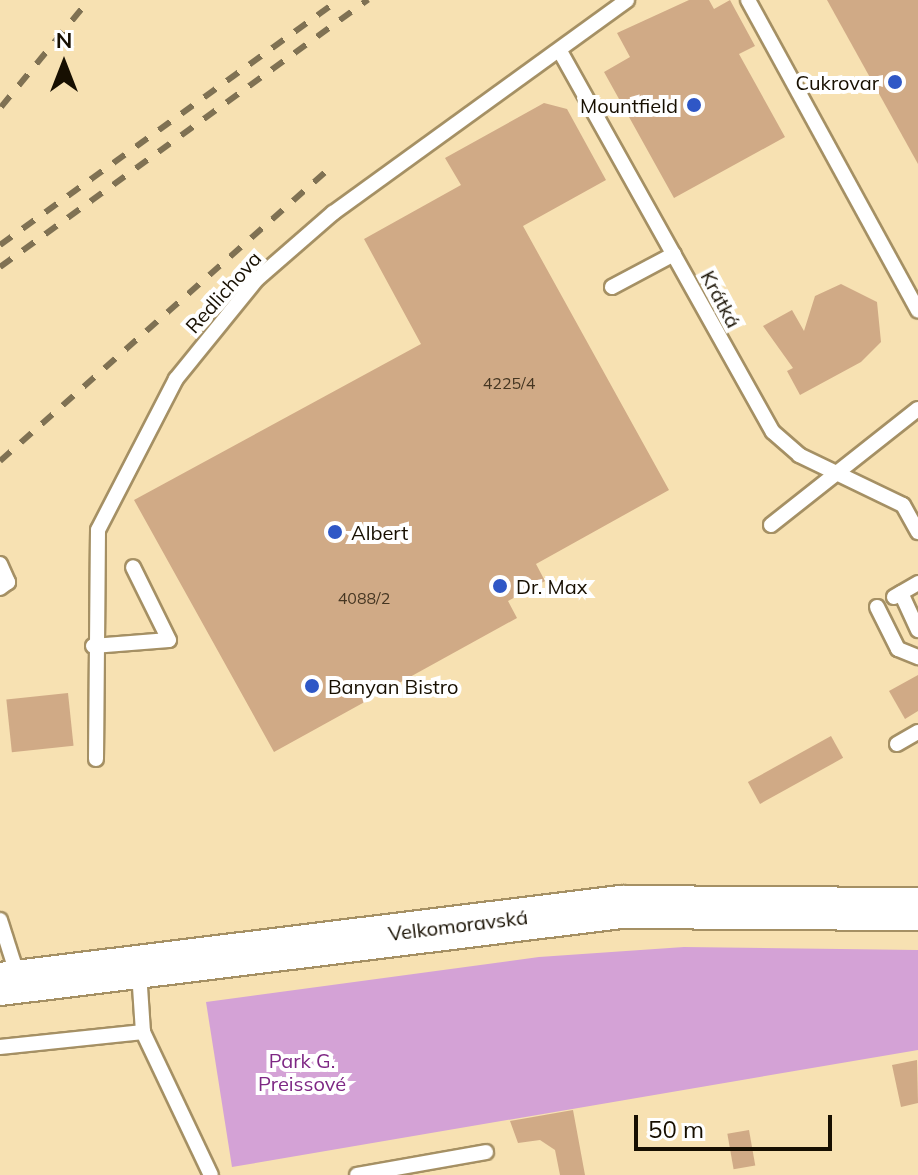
<!DOCTYPE html>
<html>
<head>
<meta charset="utf-8">
<style>
  body { margin:0 }
  #map { position:relative; width:918px; height:1175px; overflow:hidden; background:#f7e1b2; font-family:Mulish,sans-serif }
  div>[style] { position:absolute }
  [style*='--x'] { left:calc(var(--x)*1px); top:calc(var(--y)*1px); width:calc(var(--w)*1px); rotate:calc(var(--a)*1deg) }
  .green>* { inset:0; background:#d4a2d6 }
  .building>* { inset:0; background:#d0aa86; transform-origin:0 0 }
  .roads { filter:drop-shadow(2px 0 #a59064) drop-shadow(-2px 0 #a59064) drop-shadow(0 2px #a59064) drop-shadow(0 -2px #a59064) }
  .service>* { height:14px; margin:-7px; padding:0 7px; transform-origin:7px; border-radius:7px; background:#fff }
  .primary>* { height:42px; margin:-21px; padding:0 21px; transform-origin:21px; border-radius:21px; background:#fff }
  .rail>* { height:6px; margin-top:-3px; transform-origin:0; background:repeating-linear-gradient(90deg,#7f7153 0 14px,transparent 0 28px) }
  .dots>* { width:22px; height:22px; translate:-50% -50%; box-sizing:border-box; border:4px solid #fff; border-radius:50% }
  span { translate:-50% -50%; white-space:nowrap; text-align:center; line-height:1.15; -webkit-text-stroke:8px #fff; paint-order:stroke }
  .number-label { font-size:16px; color:#453622 }
  .number-label span { -webkit-text-stroke-width:0 }
  .poi-label { font-size:20px; color:#170f01 }
  .right { translate:-100% -50%; text-align:right }
  .left { translate:0 -50%; text-align:left }
  .street-label { font-size:20px; color:#170f01 }
  .park-label { font-size:20px; color:#7e2884 }
  .north { position:absolute; left:24px; top:24px; width:80px; height:80px; -webkit-text-stroke:6px #fff; paint-order:stroke; rotate:0deg; font-size:22px; font-weight:700; line-height:32px; text-align:center; color:#170f01 }
  .north::after { content:''; display:block; margin:auto; width:28px; height:36px; background:#170f01; clip-path:polygon(50% 0,100% 100%,50% 72%,0 100%) }
  .scale { position:absolute; left:634px; top:1115px; width:198px; height:36px; box-sizing:border-box; border:4px solid #170f01; border-top:0; padding-left:10px; font-size:24px; line-height:28px; white-space:nowrap; color:#170f01; -webkit-text-stroke:6px #fff; paint-order:stroke }
</style>
</head>
<body>
<div id="map">
  <div class="green">
    <div style="clip-path:polygon(684px 947px,918px 950px,918px 1050px,232px 1167px,206px 1002px,539px 957px)"></div>
  </div>
  <div class="building">
    <div style="clip-path:polygon(689px 0,709px 0,714px 9px,730px 0,755px 46px,739px 54px,785px 137px,674px 198px,604px 72px,630px 57px,617px 33px)"></div>
    <div style="clip-path:polygon(827px 0,918px 0,918px 164px)"></div>
    <div style="clip-path:polygon(544px 103px,567px 109px,606px 180px,523px 226px,669px 490px,536px 564px,545px 581px,508px 601px,517px 618px,274px 752px,134px 500px,421px 344px,364px 239px,461px 185px,445px 158px)"></div>
    <div style="clip-path:polygon(841px 284px,877px 302px,881px 342px,861px 362px,800px 395px,787px 371px,793px 368px,763px 326px,792px 310px,804px 331px,815px 296px)"></div>
    <div style="clip-path:polygon(918px 675px,918px 711px,905px 719px,889px 691px)"></div>
    <div style="left:68px;top:693px;width:53px;height:62px;rotate:84deg"></div>
    <div style="left:831px;top:736px;width:25px;height:95px;rotate:61deg"></div>
    <div style="clip-path:polygon(917px 1060px,918px 1103px,901px 1107px,892px 1065px)"></div>
    <div style="clip-path:polygon(573px 1110px,585px 1175px,560px 1175px,555px 1150px,540px 1140px,518px 1143px,510px 1121px)"></div>
    <div style="left:749px;top:1130px;width:36px;height:22px;rotate:80deg"></div>
  </div>
  <div class="roads">
    <div class="service">
      <div style="--x:748;--y:0;--w:354;--a:61.3"></div>
      <div style="--x:561;--y:53;--w:434;--a:60.8"></div>
      <div style="--x:773;--y:432;--w:35;--a:41"></div>
      <div style="--x:799;--y:455;--w:115;--a:25.7"></div>
      <div style="--x:612;--y:287;--w:70;--a:-28"></div>
      <div style="--x:903;--y:505;--w:31;--a:61"></div>
      <div style="--x:771;--y:525;--w:187;--a:-38.3"></div>
      <div style="--x:0;--y:564;--w:20;--a:66"></div>
      <div style="--x:8;--y:582;--w:10;--a:143"></div>
      <div style="--x:901;--y:593;--w:41;--a:65.3"></div>
      <div style="--x:894;--y:597;--w:28;--a:-30"></div>
      <div style="--x:877;--y:607;--w:47;--a:63.4"></div>
      <div style="--x:898;--y:649;--w:22;--a:22"></div>
      <div style="--x:93;--y:646;--w:76;--a:-4.5"></div>
      <div style="--x:169;--y:640;--w:81;--a:-116.3"></div>
      <div style="--x:897;--y:744;--w:24;--a:-30"></div>
      <div style="--x:96;--y:759;--w:229;--a:-89.5"></div>
      <div style="--x:98;--y:530;--w:170;--a:-62.7"></div>
      <div style="--x:176;--y:379;--w:129;--a:-51"></div>
      <div style="--x:257;--y:279;--w:101;--a:-41"></div>
      <div style="--x:333;--y:213;--w:363;--a:-35.9"></div>
      <div style="--x:0;--y:920;--w:63;--a:72.4"></div>
      <div style="--x:143;--y:1032;--w:158;--a:64.6"></div>
      <div style="--x:0;--y:1047;--w:144;--a:-6"></div>
      <div style="--x:143;--y:1032;--w:60;--a:-93.8"></div>
      <div style="--x:357;--y:1175;--w:131;--a:-10.1"></div>
    </div>
    <div class="primary">
      <div style="--x:0;--y:984;--w:626;--a:-7.07"></div>
      <div style="--x:621;--y:907;--w:297;--a:0.4"></div>
    </div>
  </div>
  <div class="rail">
    <div style="--x:1;--y:107;--w:139;--a:-50.6"></div>
    <div style="--x:0;--y:245;--w:417;--a:-35.9"></div>
    <div style="--x:0;--y:267;--w:455;--a:-36"></div>
    <div style="--x:0;--y:461;--w:437;--a:-41.6"></div>
  </div>
  <div class="dots">
    <div style="left:895px;top:82px;background:#2f57c6"></div>
    <div style="left:694px;top:105px;background:#2f57c6"></div>
    <div style="left:335px;top:532px;background:#2f57c6"></div>
    <div style="left:500px;top:586px;background:#2f57c6"></div>
    <div style="left:312px;top:686px;background:#2f57c6"></div>
  </div>
  <div class="number-label">
    <span style="left:509px;top:383px">4225/4</span>
    <span style="left:364px;top:598px">4088/2</span>
  </div>
  <div class="poi-label">
    <span class="right" style="left:879px;top:82px">Cukrovar</span>
    <span class="right" style="left:678px;top:105px">Mountfield</span>
    <span class="left" style="left:351px;top:532px">Albert</span>
    <span class="left" style="left:516px;top:586px">Dr. Max</span>
    <span class="left" style="left:328px;top:686px">Banyan Bistro</span>
  </div>
  <div class="street-label">
    <span style="left:223px;top:292px;rotate:-48deg">Redlichova</span>
    <span style="left:721px;top:299px;rotate:62deg">Krátká</span>
    <span style="left:458px;top:925px;rotate:-7deg">Velkomoravská</span>
  </div>
  <div class="park-label">
    <span style="left:302px;top:1072px">Park G.<br>Preissové</span>
  </div>
  <div class="north">N</div>
  <div class="scale">50 m</div>
</div>
</body>
</html>
